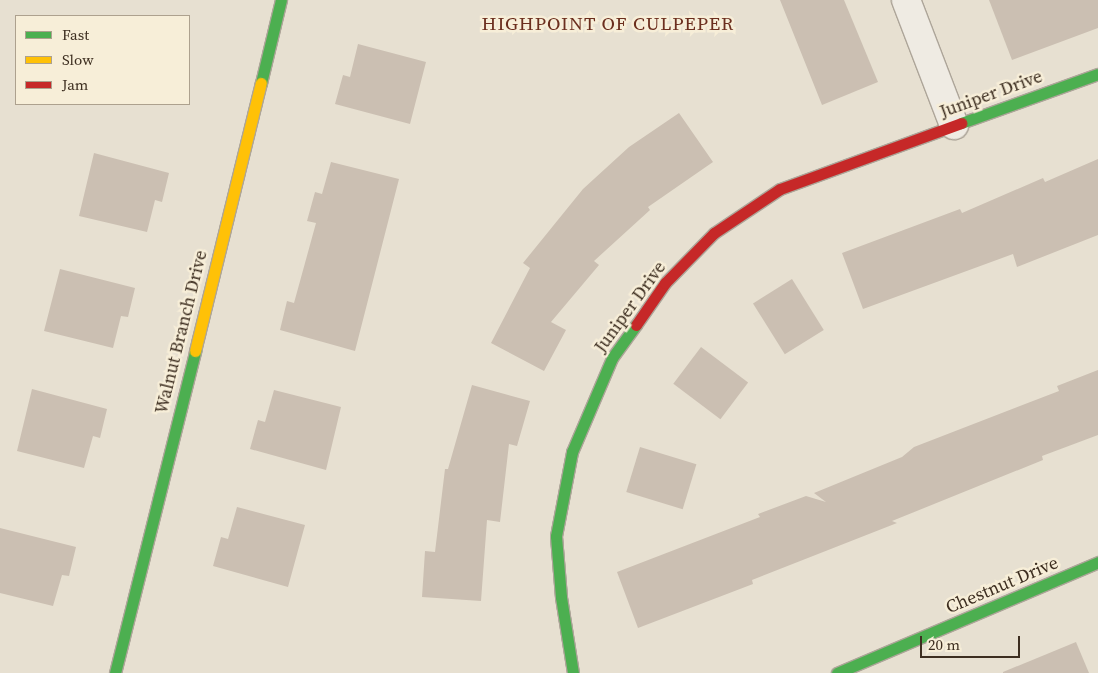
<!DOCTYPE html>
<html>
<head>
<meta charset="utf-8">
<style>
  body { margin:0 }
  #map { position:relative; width:1098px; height:673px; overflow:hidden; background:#e7e0d1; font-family:"Source Serif 4",serif }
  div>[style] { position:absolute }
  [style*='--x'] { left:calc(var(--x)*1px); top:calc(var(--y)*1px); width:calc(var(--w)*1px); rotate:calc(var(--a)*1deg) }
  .building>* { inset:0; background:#cbbfb2; transform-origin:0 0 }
  .roads { filter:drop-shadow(1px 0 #ada599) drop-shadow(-1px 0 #ada599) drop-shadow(0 1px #ada599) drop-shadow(0 -1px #ada599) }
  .street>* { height:28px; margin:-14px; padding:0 14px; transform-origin:14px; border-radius:14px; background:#efebe3 }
  .fast>* { height:11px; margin:-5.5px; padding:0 5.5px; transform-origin:5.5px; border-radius:5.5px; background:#4caf50 }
  .slow>* { height:11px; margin:-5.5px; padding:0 5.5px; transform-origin:5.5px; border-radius:5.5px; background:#ffc107 }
  .jam>* { height:11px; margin:-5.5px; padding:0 5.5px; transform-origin:5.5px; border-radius:5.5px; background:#c62828 }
  span { translate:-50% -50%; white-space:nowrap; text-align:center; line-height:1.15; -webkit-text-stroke:5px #f7eed8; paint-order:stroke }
  .street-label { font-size:18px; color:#3d2e20 }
  .neighbourhood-label { font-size:19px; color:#6b2e1e; letter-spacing:1px }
  .legend { position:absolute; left:15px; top:15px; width:175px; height:90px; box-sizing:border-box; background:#f7eed8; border:1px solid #ada18e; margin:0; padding:6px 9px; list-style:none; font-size:15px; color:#3d2e20 }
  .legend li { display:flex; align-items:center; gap:10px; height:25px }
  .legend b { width:25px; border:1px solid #ada18e }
  .scale { position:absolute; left:920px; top:636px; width:100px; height:22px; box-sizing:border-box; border:2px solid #3d2e20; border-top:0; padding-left:6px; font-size:15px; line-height:18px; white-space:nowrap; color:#3d2e20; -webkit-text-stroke:4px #f7eed8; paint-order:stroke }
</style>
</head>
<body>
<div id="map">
  <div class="building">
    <div style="clip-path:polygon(780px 0,844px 0,878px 82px,822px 105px)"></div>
    <div style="clip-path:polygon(989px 0,1098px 0,1098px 28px,1012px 60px)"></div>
    <div style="clip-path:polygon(358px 44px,426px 62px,410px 124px,335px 104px,343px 75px,350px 77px)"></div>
    <div style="clip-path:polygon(679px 113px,713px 162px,648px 207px,650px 210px,594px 261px,599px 265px,551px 322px,566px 330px,544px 371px,491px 343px,530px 268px,523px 263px,583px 189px,629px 147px)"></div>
    <div style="clip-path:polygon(94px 153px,169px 173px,162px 202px,155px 200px,147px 232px,79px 216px)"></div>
    <div style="clip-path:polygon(1098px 159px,1098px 235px,1017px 267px,1013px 254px,863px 309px,842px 253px,960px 209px,962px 213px,1043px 178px,1045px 182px)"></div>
    <div style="clip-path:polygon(331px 162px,399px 179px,355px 351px,280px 330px,287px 301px,294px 303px,316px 223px,307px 221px,315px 192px,322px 194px)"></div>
    <div style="clip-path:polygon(60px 269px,135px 288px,128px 317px,121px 316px,113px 348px,44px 331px)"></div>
    <div style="left:792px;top:279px;width:60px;height:46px;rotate:58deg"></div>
    <div style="left:701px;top:347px;width:59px;height:46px;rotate:37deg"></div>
    <div style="clip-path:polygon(1098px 370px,1098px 435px,1042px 456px,1043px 460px,892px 521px,897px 523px,752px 580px,753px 584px,638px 628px,617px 572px,760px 517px,758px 514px,806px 496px,826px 502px,814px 493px,902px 457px,914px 447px,1059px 391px,1057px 386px)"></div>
    <div style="clip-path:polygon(472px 385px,530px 401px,517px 446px,509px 444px,500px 522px,487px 520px,481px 601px,422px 597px,425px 551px,435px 552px,445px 469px,448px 469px)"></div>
    <div style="clip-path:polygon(32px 389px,107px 409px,100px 438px,93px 436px,84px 468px,17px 451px)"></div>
    <div style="clip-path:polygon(274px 390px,341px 407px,326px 470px,250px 449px,258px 420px,265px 422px)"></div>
    <div style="left:640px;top:447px;width:59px;height:47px;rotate:17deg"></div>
    <div style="clip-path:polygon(237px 507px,305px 525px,288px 587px,213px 566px,221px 537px,228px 539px)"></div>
    <div style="clip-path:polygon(0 528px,76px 547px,69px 576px,62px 575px,53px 606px,0 593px)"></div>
    <div style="clip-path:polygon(1076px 642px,1089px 673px,1003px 673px,1003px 672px)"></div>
  </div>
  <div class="roads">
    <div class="street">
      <div style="--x:906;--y:0;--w:134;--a:69"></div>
    </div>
    <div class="fast">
      <div style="--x:261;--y:83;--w:85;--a:-76.5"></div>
      <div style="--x:961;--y:123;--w:145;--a:-19.7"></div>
      <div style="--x:115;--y:673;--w:332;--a:-76"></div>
      <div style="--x:573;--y:673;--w:77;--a:-99"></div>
      <div style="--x:561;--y:597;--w:61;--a:-94.7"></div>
      <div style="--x:556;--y:536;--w:86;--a:-79.2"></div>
      <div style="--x:572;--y:452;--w:102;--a:-66.9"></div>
      <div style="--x:612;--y:358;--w:41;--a:-54"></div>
      <div style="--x:837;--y:673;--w:284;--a:-23"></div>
    </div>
    <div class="slow">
      <div style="--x:195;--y:351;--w:276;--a:-76.2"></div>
    </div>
    <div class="jam">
      <div style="--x:636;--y:325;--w:51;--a:-55.4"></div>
      <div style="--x:665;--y:283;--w:70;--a:-45.6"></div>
      <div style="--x:714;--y:233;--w:79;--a:-33.7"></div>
      <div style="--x:780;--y:189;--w:193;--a:-20"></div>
    </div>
  </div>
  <div class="street-label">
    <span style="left:991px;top:94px;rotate:-20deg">Juniper Drive</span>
    <span style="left:630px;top:307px;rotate:-54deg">Juniper Drive</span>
    <span style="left:181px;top:332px;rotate:-76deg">Walnut Branch Drive</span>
    <span style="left:1002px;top:585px;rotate:-23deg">Chestnut Drive</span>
  </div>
  <div class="neighbourhood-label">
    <span style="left:608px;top:24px">HIGHPOINT OF CULPEPER</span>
  </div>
  <ul class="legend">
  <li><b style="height:6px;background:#4caf50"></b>Fast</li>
  <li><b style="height:6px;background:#ffc107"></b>Slow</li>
  <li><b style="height:6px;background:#c62828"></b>Jam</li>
  </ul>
  <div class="scale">20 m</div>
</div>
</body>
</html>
